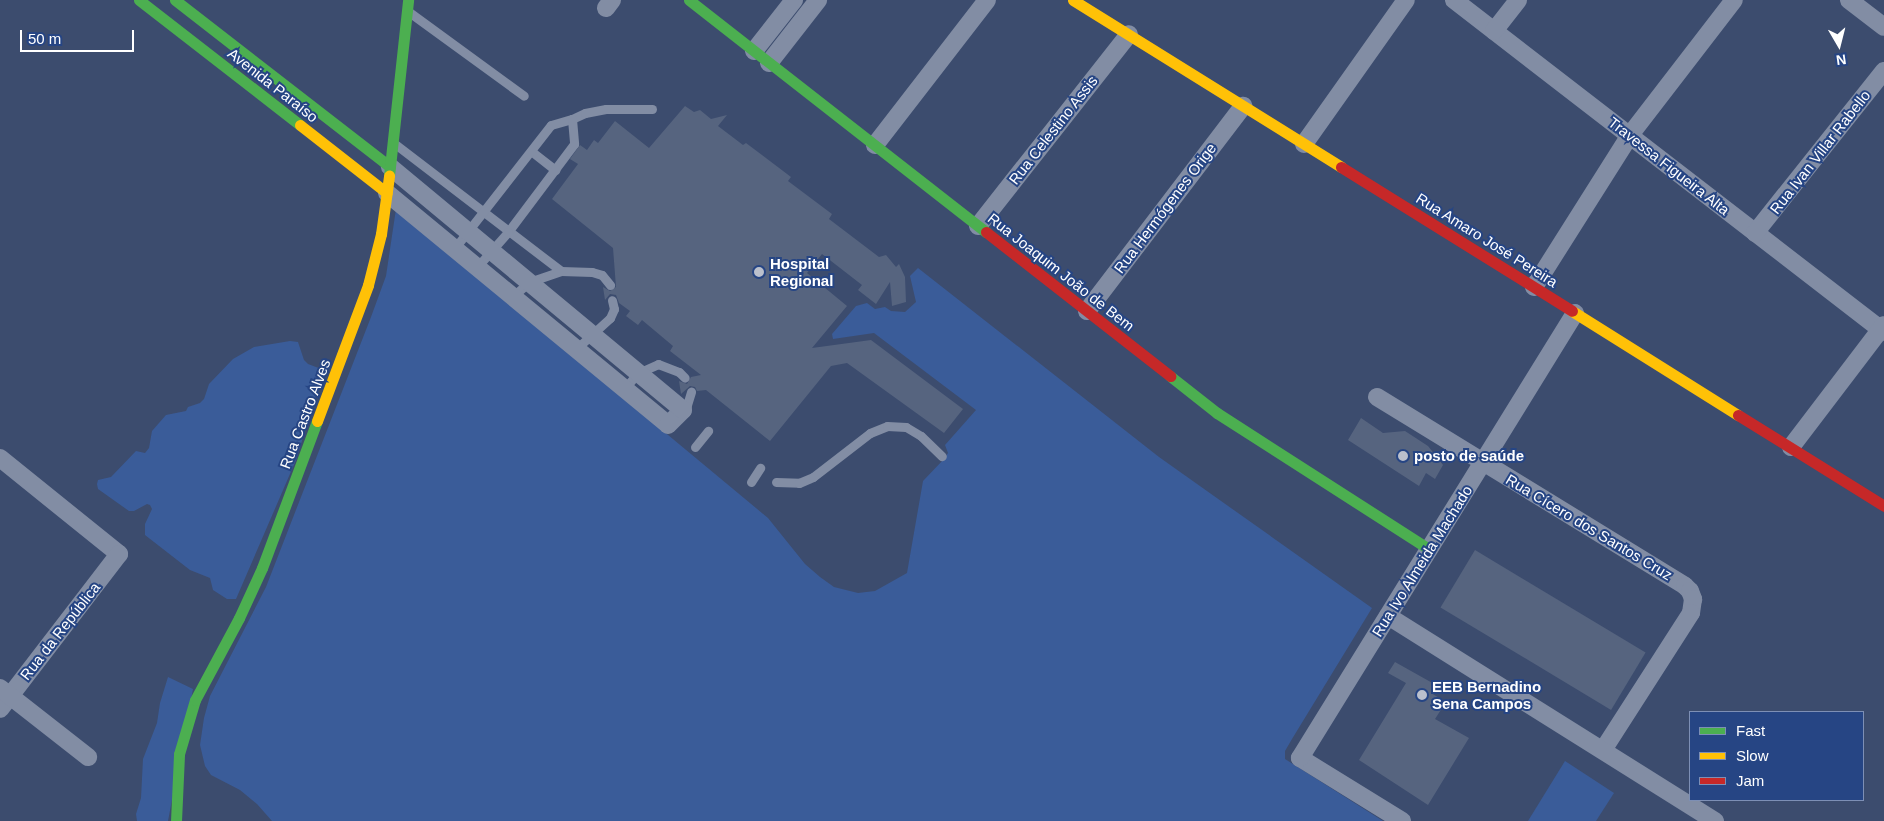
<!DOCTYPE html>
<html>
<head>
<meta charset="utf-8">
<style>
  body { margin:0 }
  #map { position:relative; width:1884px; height:821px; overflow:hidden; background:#3c4c6e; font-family:Arial,sans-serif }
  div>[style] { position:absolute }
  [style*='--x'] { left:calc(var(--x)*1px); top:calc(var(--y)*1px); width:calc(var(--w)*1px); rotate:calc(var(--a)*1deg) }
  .green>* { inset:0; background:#3a5c99 }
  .building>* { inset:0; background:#56647f; transform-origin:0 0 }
  .lane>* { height:9px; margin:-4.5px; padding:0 4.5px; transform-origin:4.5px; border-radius:4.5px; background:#828da4 }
  .street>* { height:18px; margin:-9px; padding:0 9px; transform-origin:9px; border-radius:9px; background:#828da4 }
  .fast>* { height:11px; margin:-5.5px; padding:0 5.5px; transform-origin:5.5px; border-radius:5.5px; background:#4caf50 }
  .slow>* { height:11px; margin:-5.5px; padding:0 5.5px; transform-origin:5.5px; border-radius:5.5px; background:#ffc107 }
  .jam>* { height:11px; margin:-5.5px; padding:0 5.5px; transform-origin:5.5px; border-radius:5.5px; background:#c62828 }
  .dots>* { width:14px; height:14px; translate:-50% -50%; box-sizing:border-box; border:2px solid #264584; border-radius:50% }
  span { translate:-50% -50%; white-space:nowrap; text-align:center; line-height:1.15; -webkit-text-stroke:4px #264584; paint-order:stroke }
  .street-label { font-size:15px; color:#fff }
  .poi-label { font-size:15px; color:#fff; font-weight:700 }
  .left { translate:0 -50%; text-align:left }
  .legend { position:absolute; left:1689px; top:711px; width:175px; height:90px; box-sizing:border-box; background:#264584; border:1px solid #7d8fb5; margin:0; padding:6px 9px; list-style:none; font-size:15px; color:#fff }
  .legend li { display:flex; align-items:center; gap:10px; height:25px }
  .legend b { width:25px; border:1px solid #7d8fb5 }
  .north { position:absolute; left:1814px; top:20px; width:50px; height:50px; -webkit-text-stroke:4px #264584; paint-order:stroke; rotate:172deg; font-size:14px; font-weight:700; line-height:20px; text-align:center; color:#fff }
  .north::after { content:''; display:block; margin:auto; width:18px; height:22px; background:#fff; clip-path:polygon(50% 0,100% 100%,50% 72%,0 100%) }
  .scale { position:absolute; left:20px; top:30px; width:114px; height:22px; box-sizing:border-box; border:2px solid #fff; border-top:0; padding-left:6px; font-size:15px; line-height:18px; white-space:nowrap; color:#fff; -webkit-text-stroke:4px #264584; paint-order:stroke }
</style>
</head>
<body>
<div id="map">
  <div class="green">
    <div style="clip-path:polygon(396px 209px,768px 518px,805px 564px,820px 577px,834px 587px,858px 593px,875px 591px,907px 573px,923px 481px,944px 459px,948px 453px,945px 445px,976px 410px,874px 333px,833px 339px,832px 334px,856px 306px,867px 303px,875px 309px,885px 307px,891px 311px,905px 312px,916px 302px,910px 276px,918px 268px,1159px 457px,1372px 608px,1292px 739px,1285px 751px,1285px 759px,1383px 821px,272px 821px,257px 804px,240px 790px,211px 775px,205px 766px,200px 745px,204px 718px,210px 696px,266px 587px,371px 317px,386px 276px)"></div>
    <div style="clip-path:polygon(290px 341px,298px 342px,304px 360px,308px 364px,324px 370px,296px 460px,236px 599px,227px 599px,213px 590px,210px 578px,190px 570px,145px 535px,145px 524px,152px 509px,150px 505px,147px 504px,134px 511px,129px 511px,98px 489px,97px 484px,98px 480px,111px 477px,136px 451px,145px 453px,149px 448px,152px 431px,166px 415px,186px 411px,188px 407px,200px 403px,204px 399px,209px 384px,233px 359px,254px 347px)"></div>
    <div style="clip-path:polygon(168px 677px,193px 689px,168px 821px,137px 821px,136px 814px,141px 798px,143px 759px,157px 723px,160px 703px)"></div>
    <div style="clip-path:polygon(1565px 761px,1614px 793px,1596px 821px,1528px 821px)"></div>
  </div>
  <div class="building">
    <div style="clip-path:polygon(685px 106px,694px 112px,700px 110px,711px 119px,727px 115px,718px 126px,743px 145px,746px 143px,791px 177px,788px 181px,832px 214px,829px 219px,879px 257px,886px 255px,896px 267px,899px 264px,905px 277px,906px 302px,892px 306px,890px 282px,876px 304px,858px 290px,862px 285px,822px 254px,807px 273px,847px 306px,812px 348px,871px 340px,963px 409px,944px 433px,847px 363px,831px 366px,770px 441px,706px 390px,697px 391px,695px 387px,690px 386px,681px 394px,679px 381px,687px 384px,691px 377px,701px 375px,670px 351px,673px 346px,642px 320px,638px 325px,626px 316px,630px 311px,619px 303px,616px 295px,610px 294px,605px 300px,603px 287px,610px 291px,616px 287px,613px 248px,552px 199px,578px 164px,570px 159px,580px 145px,587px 150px,594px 140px,598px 143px,615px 121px,649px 148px)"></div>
    <div style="clip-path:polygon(1361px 418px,1383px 433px,1405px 431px,1428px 446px,1443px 465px,1435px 479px,1426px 473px,1419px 486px,1348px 440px)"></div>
    <div style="left:1475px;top:550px;width:199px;height:67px;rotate:31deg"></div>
    <div style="clip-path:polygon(1395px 662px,1436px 685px,1431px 693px,1446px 702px,1435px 719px,1469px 738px,1428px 805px,1359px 760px,1406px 683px,1388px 673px)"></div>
  </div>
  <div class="lane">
    <div style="--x:409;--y:12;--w:142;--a:36.1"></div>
    <div style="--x:572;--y:119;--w:14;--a:-25"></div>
    <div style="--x:585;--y:113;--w:21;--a:-11"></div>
    <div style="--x:606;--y:109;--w:46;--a:0"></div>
    <div style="--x:395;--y:144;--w:209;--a:37.4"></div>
    <div style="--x:561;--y:271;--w:31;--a:2"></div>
    <div style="--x:592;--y:272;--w:10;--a:17"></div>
    <div style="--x:602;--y:275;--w:13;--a:51"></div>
    <div style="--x:531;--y:151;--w:31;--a:38"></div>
    <div style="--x:454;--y:249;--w:157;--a:-52"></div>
    <div style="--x:551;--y:125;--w:22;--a:-16"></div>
    <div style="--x:572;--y:119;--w:25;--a:85"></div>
    <div style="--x:574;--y:144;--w:110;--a:126.9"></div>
    <div style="--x:508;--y:232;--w:47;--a:131.5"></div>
    <div style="--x:512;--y:297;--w:23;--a:-41"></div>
    <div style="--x:529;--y:282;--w:34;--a:-19"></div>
    <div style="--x:576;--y:349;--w:46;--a:-42.4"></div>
    <div style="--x:610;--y:318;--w:10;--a:-66"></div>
    <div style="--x:614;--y:309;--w:9;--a:-103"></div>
    <div style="--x:624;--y:389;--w:21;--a:-49"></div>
    <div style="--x:638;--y:373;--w:22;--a:-24"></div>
    <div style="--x:658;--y:364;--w:22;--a:21"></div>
    <div style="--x:679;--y:372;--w:8;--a:45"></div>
    <div style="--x:683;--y:410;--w:6;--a:-51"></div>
    <div style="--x:687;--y:405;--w:14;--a:-73"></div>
    <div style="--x:695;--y:447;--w:21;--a:-51"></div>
    <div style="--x:751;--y:482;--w:17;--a:-57"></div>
    <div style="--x:776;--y:482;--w:23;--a:2"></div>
    <div style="--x:799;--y:483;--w:15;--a:-23"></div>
    <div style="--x:813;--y:477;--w:72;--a:-37.7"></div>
    <div style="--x:870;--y:433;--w:18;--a:-22"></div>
    <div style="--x:887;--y:426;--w:19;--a:3"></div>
    <div style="--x:906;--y:427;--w:17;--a:31"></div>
    <div style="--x:921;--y:436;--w:29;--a:44"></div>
  </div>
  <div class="street">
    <div style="--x:1454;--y:0;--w:543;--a:37.67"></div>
    <div style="--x:1849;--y:0;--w:44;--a:37.6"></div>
    <div style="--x:606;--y:8;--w:10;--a:-53"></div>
    <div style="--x:1494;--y:31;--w:39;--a:-52"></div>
    <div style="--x:754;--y:51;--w:65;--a:-51.9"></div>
    <div style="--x:769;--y:63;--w:80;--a:-52.1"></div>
    <div style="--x:1304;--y:144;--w:176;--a:-54.7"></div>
    <div style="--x:875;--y:145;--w:183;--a:-52.3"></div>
    <div style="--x:387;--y:193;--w:364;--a:39.5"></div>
    <div style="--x:668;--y:425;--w:21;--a:-45"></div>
    <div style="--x:683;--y:410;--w:381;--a:-140.3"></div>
    <div style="--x:978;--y:226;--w:244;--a:-51.8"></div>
    <div style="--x:1755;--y:233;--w:207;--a:-51.5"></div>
    <div style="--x:1534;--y:287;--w:180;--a:-57.7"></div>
    <div style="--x:1630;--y:135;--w:170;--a:-52.4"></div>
    <div style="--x:1087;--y:311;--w:258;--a:-52.7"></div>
    <div style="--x:1377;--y:397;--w:361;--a:31.5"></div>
    <div style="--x:1685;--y:586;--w:7;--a:45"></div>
    <div style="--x:1690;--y:591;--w:9;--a:69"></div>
    <div style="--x:1693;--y:599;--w:14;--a:98"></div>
    <div style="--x:1691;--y:613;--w:163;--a:122.7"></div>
    <div style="--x:1791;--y:447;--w:153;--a:-52.7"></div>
    <div style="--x:0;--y:458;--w:153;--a:38.9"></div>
    <div style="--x:119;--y:554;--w:195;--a:127.5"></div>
    <div style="--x:1388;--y:616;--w:386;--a:32.1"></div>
    <div style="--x:0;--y:688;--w:112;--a:38.1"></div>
    <div style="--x:1402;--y:821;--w:120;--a:-148.3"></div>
    <div style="--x:1300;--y:758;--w:523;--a:-58.28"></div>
  </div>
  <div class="fast">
    <div style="--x:139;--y:0;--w:204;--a:37.8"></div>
    <div style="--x:175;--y:0;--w:272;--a:37.8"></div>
    <div style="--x:689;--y:0;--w:377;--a:38"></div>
    <div style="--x:389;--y:176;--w:177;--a:-83.8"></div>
    <div style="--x:1170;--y:376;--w:60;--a:38.2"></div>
    <div style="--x:1217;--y:413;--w:252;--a:32.7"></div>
    <div style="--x:176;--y:821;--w:67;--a:-87.4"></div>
    <div style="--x:179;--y:754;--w:56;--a:-73.5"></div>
    <div style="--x:195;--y:700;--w:93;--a:-61.8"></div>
    <div style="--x:239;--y:618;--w:55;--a:-65.3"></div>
    <div style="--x:262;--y:568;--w:157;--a:-69.5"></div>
  </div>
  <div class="slow">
    <div style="--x:1073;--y:0;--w:316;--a:31.9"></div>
    <div style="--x:300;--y:125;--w:110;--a:38"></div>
    <div style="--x:1572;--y:311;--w:196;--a:32.1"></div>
    <div style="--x:317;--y:421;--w:145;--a:-69.4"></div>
    <div style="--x:368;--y:285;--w:53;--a:-75.7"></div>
    <div style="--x:381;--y:234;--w:59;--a:-82.1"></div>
  </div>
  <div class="jam">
    <div style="--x:1341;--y:167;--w:272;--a:31.9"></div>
    <div style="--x:986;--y:232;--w:234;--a:38"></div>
    <div style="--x:1738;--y:415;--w:172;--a:31.9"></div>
  </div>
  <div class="dots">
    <div style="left:759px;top:272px;background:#bbc0cc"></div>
    <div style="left:1403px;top:456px;background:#bbc0cc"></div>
    <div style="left:1422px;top:695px;background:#bbc0cc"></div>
  </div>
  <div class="street-label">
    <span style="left:273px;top:85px;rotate:38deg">Avenida Paraíso</span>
    <span style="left:1053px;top:130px;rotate:-52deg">Rua Celestino Assis</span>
    <span style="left:1820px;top:152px;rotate:-52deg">Rua Ivan Villar Rabello</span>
    <span style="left:1669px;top:166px;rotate:38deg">Travessa Figueira Alta</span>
    <span style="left:1165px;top:208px;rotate:-53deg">Rua Hermógenes Orige</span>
    <span style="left:1487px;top:240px;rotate:32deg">Rua Amaro José Pereira</span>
    <span style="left:1061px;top:272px;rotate:38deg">Rua Joaquim João de Bem</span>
    <span style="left:305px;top:414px;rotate:-69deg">Rua Castro Alves</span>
    <span style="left:1589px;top:527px;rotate:31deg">Rua Cícero dos Santos Cruz</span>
    <span style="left:1422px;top:561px;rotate:-58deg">Rua Ivo Almeida Machado</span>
    <span style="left:60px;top:631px;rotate:-52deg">Rua da República</span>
  </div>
  <div class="poi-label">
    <span class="left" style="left:770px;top:272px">Hospital<br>Regional</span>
    <span class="left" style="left:1414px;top:456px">posto de saúde</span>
    <span class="left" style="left:1432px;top:695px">EEB Bernadino<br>Sena Campos</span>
  </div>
  <ul class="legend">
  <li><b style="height:6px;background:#4caf50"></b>Fast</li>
  <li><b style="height:6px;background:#ffc107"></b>Slow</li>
  <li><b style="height:6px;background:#c62828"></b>Jam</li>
  </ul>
  <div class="north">N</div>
  <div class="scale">50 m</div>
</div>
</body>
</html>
